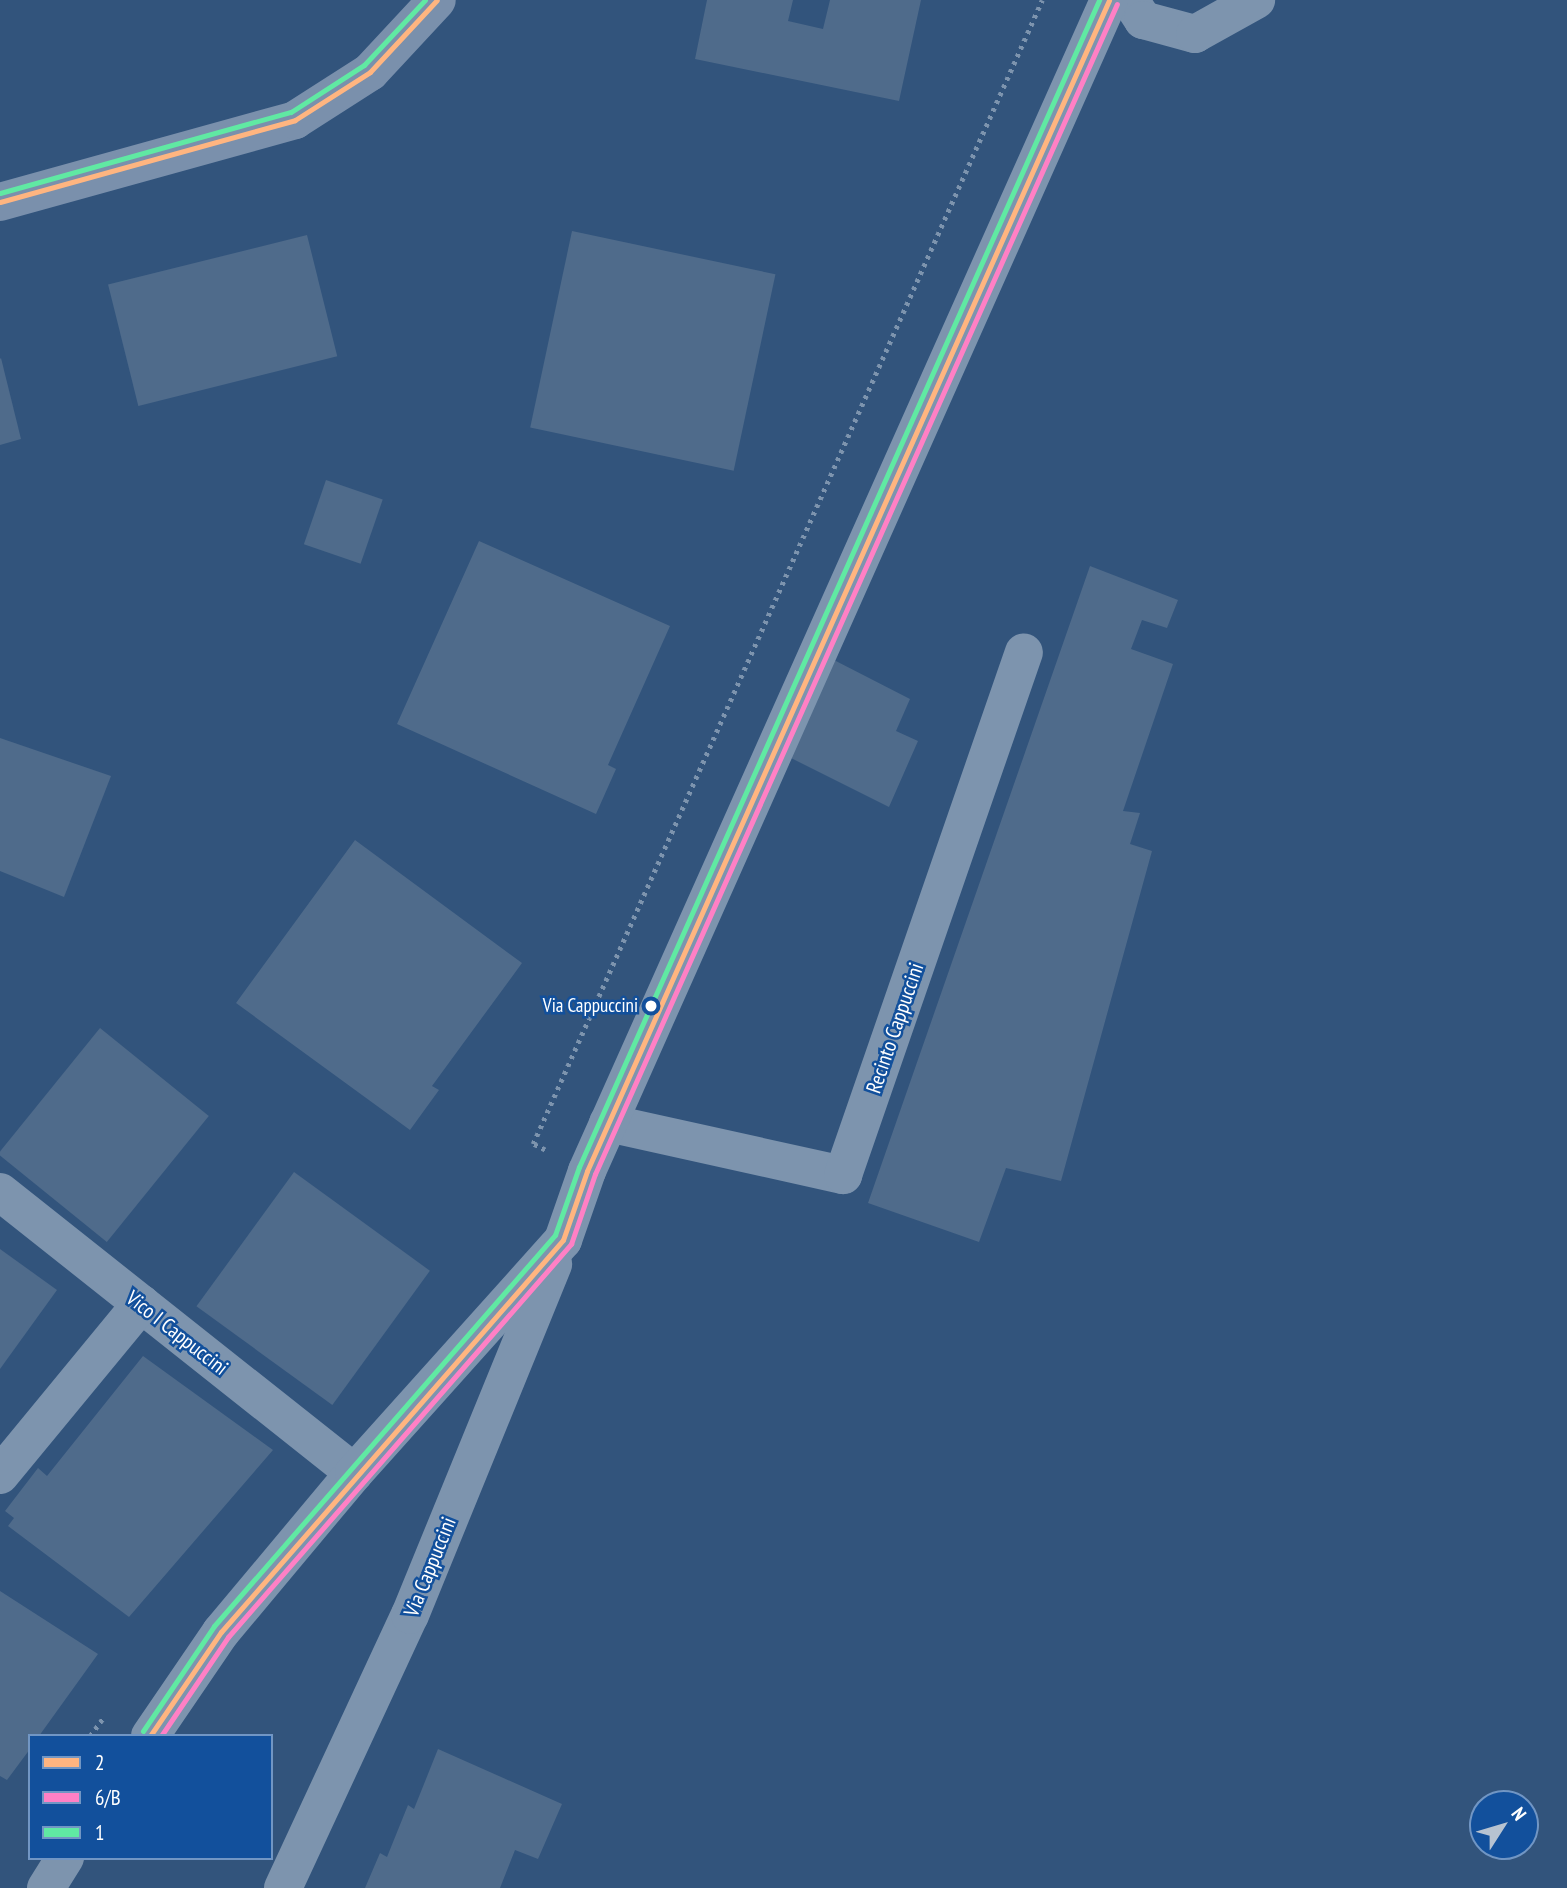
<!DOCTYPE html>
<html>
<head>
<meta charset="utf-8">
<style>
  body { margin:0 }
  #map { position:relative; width:1567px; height:1888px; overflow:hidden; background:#32547c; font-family:"PT Sans Narrow",sans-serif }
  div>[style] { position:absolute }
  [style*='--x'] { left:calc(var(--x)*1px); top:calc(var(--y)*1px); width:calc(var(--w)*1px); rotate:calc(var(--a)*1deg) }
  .building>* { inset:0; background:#4f6b8b; transform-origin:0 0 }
  .path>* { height:4.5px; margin-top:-2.25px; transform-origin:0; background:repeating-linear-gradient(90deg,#7d94ae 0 3.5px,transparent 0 8.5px) }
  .minor>* { height:38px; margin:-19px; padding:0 19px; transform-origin:19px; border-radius:19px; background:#7d94ae }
  .major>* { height:38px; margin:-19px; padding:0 19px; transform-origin:19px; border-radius:19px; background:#7a90ac }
  .bus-1>* { height:5px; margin:-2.5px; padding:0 2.5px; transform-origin:2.5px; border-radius:2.5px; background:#ffb580 }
  .bus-2>* { height:5px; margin:-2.5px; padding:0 2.5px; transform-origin:2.5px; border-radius:2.5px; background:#ff80c5 }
  .bus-3>* { height:5px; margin:-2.5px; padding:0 2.5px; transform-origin:2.5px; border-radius:2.5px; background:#60e9a3 }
  .dots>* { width:19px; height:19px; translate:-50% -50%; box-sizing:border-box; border:4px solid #12509c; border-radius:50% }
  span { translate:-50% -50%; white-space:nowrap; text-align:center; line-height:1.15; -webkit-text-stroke:5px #12509c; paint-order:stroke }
  .bus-label { font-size:19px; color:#fff }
  .right { translate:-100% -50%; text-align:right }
  .street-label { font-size:21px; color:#fff }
  .legend { position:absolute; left:28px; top:1734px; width:245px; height:126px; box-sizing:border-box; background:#12509c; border:2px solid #7196c4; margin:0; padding:9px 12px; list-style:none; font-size:21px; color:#fff }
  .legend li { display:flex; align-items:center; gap:14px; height:35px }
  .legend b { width:35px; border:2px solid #7196c4 }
  .north { position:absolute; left:1469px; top:1790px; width:70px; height:70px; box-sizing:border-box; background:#12509c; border:2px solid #7196c4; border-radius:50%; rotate:53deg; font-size:19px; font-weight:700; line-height:28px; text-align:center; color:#fff }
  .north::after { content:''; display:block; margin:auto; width:24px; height:32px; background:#b7c3d1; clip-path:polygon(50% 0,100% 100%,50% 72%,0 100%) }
</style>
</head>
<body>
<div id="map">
  <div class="building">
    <div style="clip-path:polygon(707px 0,793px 0,788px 21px,823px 29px,830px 0,921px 0,899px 101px,695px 59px)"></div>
    <div style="left:572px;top:231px;width:208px;height:201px;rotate:12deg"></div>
    <div style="left:307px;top:235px;width:125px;height:205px;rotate:76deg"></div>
    <div style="clip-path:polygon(1px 358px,21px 439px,0 445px,0 359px)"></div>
    <div style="left:326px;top:480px;width:60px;height:68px;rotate:19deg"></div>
    <div style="clip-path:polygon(479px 541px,670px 626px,608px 765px,616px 769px,596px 814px,397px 724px)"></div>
    <div style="clip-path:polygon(1090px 566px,1178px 600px,1167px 628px,1142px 620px,1131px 649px,1173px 664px,1123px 811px,1140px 813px,1130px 844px,1152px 851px,1061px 1181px,1006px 1168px,979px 1242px,868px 1203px)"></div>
    <div style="clip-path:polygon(832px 659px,910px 699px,896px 731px,918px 741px,889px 807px,787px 756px)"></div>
    <div style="clip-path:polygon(0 738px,111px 776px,64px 897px,0 871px)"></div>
    <div style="clip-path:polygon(355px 840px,522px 963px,432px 1086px,439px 1090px,410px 1130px,236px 1003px)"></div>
    <div style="left:100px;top:1028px;width:140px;height:162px;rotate:39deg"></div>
    <div style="left:294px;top:1172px;width:168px;height:166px;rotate:36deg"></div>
    <div style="clip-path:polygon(0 1249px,57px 1290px,0 1369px)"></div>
    <div style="clip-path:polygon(143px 1356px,273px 1450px,129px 1617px,8px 1526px,14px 1518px,5px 1511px,38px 1468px,47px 1476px)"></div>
    <div style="clip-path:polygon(0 1591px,98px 1654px,39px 1736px,30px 1736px,30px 1749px,7px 1780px,0 1776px)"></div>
    <div style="clip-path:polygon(438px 1749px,562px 1804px,538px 1859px,515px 1850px,500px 1888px,365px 1888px,380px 1853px,387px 1857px,408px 1805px,414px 1809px)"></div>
  </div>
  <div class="path">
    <div style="--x:545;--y:1150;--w:13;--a:-153"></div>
    <div style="--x:533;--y:1144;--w:1252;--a:-66.01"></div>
    <div style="--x:90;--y:1736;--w:22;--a:-54"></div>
  </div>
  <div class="minor">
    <div style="--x:1130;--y:0;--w:24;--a:57"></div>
    <div style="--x:1143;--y:20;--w:54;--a:15.1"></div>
    <div style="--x:1195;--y:34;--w:70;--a:-29.1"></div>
    <div style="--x:608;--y:1123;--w:241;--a:12.5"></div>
    <div style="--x:843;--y:1175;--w:553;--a:-70.91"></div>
    <div style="--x:0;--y:1192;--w:452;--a:38.4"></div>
    <div style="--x:0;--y:1475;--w:222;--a:-50.5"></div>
    <div style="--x:150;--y:1736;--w:126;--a:-55.7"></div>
    <div style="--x:221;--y:1632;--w:207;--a:-50.1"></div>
    <div style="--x:354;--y:1473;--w:313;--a:-48.1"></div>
    <div style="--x:563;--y:1240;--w:73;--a:-70.8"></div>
    <div style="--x:587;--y:1171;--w:1282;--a:-65.97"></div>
    <div style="--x:46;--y:1888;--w:36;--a:-58"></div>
    <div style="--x:283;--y:1888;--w:301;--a:-65.1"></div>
    <div style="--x:410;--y:1615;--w:379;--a:-67.8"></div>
  </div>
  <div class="major">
    <div style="--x:0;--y:202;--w:306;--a:-15.5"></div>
    <div style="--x:295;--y:120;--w:89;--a:-32.6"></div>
    <div style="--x:370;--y:72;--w:98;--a:-47.1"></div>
  </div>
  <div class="bus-1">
    <div style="--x:0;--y:202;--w:306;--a:-15.5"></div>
    <div style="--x:295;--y:120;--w:89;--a:-32.6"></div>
    <div style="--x:370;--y:72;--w:98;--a:-47.1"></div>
    <div style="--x:150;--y:1736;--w:126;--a:-55.7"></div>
    <div style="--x:221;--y:1632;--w:520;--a:-48.9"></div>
    <div style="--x:563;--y:1240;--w:73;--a:-70.8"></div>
    <div style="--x:587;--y:1171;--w:1282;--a:-65.97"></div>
  </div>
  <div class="bus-2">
    <div style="--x:161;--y:1736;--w:120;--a:-55.9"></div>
    <div style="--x:228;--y:1637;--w:522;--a:-48.89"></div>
    <div style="--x:571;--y:1244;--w:74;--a:-71.1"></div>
    <div style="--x:595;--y:1174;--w:1281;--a:-65.96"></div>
  </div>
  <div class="bus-3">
    <div style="--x:0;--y:193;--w:302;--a:-15.6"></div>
    <div style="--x:291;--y:112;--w:87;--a:-32.8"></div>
    <div style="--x:364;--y:65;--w:89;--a:-46.8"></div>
    <div style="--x:143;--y:1731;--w:127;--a:-55.9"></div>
    <div style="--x:214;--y:1626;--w:519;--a:-48.91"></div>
    <div style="--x:555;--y:1235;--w:72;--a:-70.6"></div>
    <div style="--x:579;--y:1167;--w:1278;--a:-65.98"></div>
  </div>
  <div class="dots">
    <div style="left:651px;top:1006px;background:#fff"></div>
  </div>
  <div class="bus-label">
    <span class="right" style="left:638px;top:1006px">Via Cappuccini</span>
  </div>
  <div class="street-label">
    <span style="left:895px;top:1028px;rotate:-71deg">Recinto Cappuccini</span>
    <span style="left:177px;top:1333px;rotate:38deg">Vico I Cappuccini</span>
    <span style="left:430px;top:1567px;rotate:-68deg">Via Cappuccini</span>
  </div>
  <ul class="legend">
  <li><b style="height:9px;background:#ffb580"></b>2</li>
  <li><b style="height:9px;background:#ff80c5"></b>6/B</li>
  <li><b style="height:9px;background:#60e9a3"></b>1</li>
  </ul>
  <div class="north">N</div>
</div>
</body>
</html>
